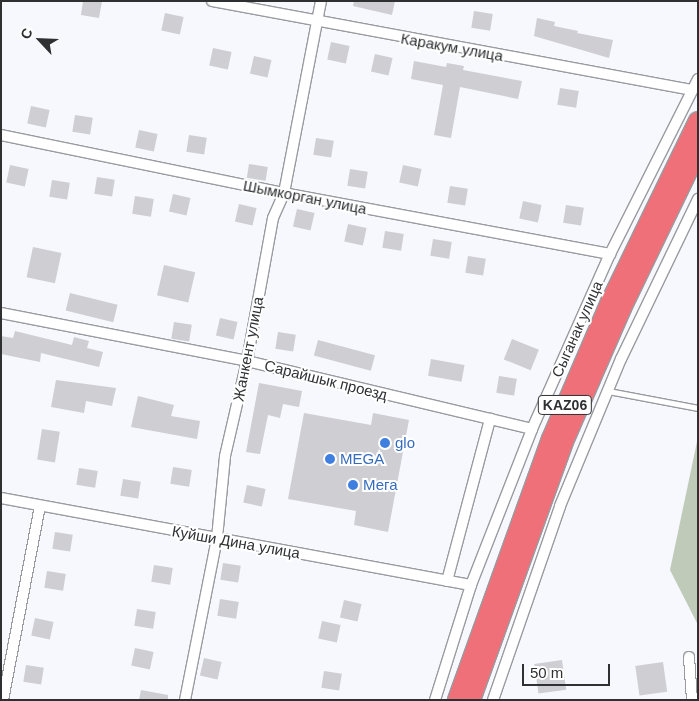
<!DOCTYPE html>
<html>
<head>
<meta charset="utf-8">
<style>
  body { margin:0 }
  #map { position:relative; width:699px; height:701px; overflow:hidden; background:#f6f8fd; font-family:Helvetica,sans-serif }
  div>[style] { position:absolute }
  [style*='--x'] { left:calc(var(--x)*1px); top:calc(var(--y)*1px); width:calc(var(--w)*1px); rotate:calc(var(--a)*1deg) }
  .green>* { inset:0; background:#c0cab9 }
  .building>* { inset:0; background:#ceced3; transform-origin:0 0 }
  .roads { filter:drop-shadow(1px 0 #999b9f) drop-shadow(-1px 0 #999b9f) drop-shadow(0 1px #999b9f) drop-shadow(0 -1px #999b9f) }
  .lane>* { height:5px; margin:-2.5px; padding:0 2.5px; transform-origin:2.5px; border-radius:2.5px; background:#fff }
  .street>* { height:10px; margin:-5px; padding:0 5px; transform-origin:5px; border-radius:5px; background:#fff }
  .highway>* { height:18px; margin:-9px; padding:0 9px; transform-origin:9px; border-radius:9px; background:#ef7079 }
  .dots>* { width:14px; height:14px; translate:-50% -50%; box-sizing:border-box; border:2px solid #fff; border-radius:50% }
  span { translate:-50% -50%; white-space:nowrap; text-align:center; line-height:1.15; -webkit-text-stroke:4px #fff; paint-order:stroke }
  .shield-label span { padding:1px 4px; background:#fff; border:1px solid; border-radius:4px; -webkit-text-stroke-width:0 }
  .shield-label { font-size:14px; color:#2f3032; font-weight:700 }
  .street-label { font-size:15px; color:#2f3032 }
  .shop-label { font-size:15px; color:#366cbe }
  .left { translate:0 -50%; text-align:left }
  .frame { position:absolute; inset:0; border:2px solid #2f3032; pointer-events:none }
  .north { position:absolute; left:15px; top:15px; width:50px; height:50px; -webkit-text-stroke:4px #fff; paint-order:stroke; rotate:295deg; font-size:14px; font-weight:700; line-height:20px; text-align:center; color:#2f3032 }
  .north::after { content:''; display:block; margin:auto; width:18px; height:22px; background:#2f3032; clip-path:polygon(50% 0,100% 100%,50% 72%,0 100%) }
  .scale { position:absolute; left:522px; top:664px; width:88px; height:22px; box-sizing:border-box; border:2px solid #2f3032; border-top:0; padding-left:6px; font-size:15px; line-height:18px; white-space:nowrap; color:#2f3032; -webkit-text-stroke:4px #fff; paint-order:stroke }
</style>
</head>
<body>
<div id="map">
  <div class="green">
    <div style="clip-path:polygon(698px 437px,698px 625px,670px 570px)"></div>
  </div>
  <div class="building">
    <div style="clip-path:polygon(83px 1px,102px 1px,99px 18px,81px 15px)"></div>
    <div style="clip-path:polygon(354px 1px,395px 1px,392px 15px,353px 6px)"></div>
    <div style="left:474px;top:11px;width:19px;height:17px;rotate:9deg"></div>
    <div style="left:165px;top:13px;width:19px;height:18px;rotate:12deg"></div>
    <div style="clip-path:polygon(537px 18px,555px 22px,554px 26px,578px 31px,577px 33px,613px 40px,609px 58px,534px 36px)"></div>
    <div style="left:331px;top:42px;width:19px;height:18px;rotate:12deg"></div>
    <div style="left:213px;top:48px;width:19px;height:18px;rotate:12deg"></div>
    <div style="left:375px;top:54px;width:18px;height:18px;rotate:13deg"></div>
    <div style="left:254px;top:56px;width:18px;height:18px;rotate:13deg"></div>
    <div style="clip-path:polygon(414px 61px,446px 67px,447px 63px,464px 66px,463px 70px,522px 81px,518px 99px,460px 87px,451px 138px,434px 135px,443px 85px,411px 79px)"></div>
    <div style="left:560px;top:88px;width:19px;height:17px;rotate:9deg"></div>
    <div style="left:31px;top:106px;width:19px;height:18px;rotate:12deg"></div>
    <div style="left:75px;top:115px;width:18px;height:17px;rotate:9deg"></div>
    <div style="left:139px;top:130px;width:19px;height:18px;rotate:12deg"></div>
    <div style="left:189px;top:135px;width:18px;height:17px;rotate:9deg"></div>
    <div style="left:316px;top:138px;width:18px;height:17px;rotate:9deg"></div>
    <div style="left:249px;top:164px;width:19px;height:14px;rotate:9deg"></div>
    <div style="left:10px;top:165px;width:19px;height:18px;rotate:12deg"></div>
    <div style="left:403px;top:165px;width:19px;height:18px;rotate:12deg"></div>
    <div style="left:350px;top:169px;width:18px;height:17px;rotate:9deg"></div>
    <div style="left:97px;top:177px;width:18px;height:17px;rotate:9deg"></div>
    <div style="left:52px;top:180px;width:18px;height:17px;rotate:9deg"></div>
    <div style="left:450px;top:186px;width:18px;height:17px;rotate:9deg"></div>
    <div style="left:173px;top:194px;width:18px;height:18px;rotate:13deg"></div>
    <div style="left:135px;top:196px;width:19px;height:18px;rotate:9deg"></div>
    <div style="left:523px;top:201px;width:19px;height:18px;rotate:12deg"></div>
    <div style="left:239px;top:204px;width:18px;height:18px;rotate:13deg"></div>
    <div style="left:566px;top:205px;width:18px;height:18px;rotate:9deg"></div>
    <div style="left:297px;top:209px;width:18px;height:18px;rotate:13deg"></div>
    <div style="left:348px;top:224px;width:19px;height:18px;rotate:12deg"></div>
    <div style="left:385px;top:231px;width:19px;height:17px;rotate:9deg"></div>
    <div style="left:433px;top:239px;width:19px;height:17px;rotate:9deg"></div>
    <div style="left:33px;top:247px;width:29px;height:31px;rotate:12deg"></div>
    <div style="left:468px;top:256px;width:18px;height:17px;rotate:9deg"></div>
    <div style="left:164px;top:265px;width:32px;height:31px;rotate:13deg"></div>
    <div style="left:70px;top:293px;width:49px;height:18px;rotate:14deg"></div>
    <div style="left:220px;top:318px;width:18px;height:18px;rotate:13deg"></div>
    <div style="left:174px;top:322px;width:18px;height:17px;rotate:9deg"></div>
    <div style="clip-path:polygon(15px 331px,72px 345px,74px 337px,89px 341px,87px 348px,103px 352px,99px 367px,41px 353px,40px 362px,1px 354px,1px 336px,13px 338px)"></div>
    <div style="left:278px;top:332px;width:18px;height:17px;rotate:9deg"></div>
    <div style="left:512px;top:339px;width:29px;height:22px;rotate:22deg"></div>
    <div style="left:318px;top:340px;width:59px;height:16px;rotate:15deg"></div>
    <div style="left:431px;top:359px;width:34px;height:17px;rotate:10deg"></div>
    <div style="left:499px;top:376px;width:18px;height:17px;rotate:9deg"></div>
    <div style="clip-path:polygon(56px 380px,116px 388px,112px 406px,86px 401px,84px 413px,51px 407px)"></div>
    <div style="clip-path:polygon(259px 383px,302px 391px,299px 407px,283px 404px,280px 418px,268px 415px,260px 454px,246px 452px)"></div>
    <div style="clip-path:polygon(138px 396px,174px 405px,171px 416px,200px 421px,197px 439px,131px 427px)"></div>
    <div style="clip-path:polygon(304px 413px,371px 425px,373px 413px,409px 420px,388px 532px,354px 525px,356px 511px,288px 499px)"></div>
    <div style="left:42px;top:429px;width:18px;height:31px;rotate:9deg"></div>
    <div style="left:173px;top:467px;width:19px;height:17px;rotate:9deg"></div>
    <div style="left:79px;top:468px;width:19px;height:17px;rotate:9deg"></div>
    <div style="left:123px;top:479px;width:18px;height:17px;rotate:9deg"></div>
    <div style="left:247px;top:485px;width:19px;height:18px;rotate:12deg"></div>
    <div style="left:55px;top:532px;width:18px;height:17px;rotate:9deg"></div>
    <div style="left:223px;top:563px;width:18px;height:17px;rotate:9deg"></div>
    <div style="left:154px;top:565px;width:19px;height:17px;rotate:9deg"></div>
    <div style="left:47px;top:571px;width:19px;height:17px;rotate:9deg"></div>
    <div style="left:220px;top:599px;width:19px;height:17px;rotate:9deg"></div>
    <div style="left:344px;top:600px;width:18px;height:18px;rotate:13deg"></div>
    <div style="left:137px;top:609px;width:19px;height:17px;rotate:9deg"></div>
    <div style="left:35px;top:618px;width:19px;height:18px;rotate:12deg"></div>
    <div style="left:322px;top:621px;width:19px;height:18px;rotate:12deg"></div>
    <div style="left:135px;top:648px;width:19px;height:18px;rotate:12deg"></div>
    <div style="left:204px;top:658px;width:18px;height:18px;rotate:13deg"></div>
    <div style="left:562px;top:660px;width:30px;height:28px;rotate:82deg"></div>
    <div style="left:663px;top:662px;width:30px;height:28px;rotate:82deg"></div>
    <div style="left:26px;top:665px;width:18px;height:17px;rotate:9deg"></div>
    <div style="left:324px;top:671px;width:18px;height:17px;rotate:9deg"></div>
    <div style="clip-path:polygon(141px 690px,168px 695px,168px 700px,139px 700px)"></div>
  </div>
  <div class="roads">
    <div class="lane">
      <div style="--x:608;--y:391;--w:92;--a:10.7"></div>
    </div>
    <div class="street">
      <div style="--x:212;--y:1;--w:488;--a:10.5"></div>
      <div style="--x:1;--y:135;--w:289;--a:11.6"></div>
      <div style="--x:284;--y:193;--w:332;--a:10.6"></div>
      <div style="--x:1;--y:313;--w:251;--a:11"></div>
      <div style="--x:247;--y:361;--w:293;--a:13.4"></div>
      <div style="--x:1;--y:498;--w:478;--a:10.5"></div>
      <div style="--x:447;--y:581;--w:168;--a:-75.1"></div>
      <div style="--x:689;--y:657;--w:43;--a:86"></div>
      <div style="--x:3;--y:700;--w:197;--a:-79.2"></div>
      <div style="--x:185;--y:700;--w:165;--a:-78.8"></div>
      <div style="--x:217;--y:538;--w:82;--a:-84.4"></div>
      <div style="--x:225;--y:456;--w:98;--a:-77"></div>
      <div style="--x:247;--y:361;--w:145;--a:-79.7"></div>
      <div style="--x:273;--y:218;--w:27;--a:-66"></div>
      <div style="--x:284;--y:193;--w:196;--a:-79.1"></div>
      <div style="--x:435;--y:700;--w:121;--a:-72.6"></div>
      <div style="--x:471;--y:585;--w:168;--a:-68.6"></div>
      <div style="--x:532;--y:429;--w:192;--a:-66"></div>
      <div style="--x:610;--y:254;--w:196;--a:-63.3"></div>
      <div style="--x:493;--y:700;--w:205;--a:-70.9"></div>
      <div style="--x:560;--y:506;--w:159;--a:-67.5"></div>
      <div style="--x:621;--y:359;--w:178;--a:-64.3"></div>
    </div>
    <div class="highway">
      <div style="--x:457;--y:700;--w:277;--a:-70.2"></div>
      <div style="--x:551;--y:439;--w:149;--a:-66.7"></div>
      <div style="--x:610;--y:302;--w:201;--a:-64.1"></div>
      <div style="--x:471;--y:700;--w:272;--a:-70.2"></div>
      <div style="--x:563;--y:444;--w:148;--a:-66.5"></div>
      <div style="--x:622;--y:308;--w:174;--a:-64.2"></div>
    </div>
  </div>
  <div class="dots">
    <div style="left:385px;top:443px;background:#3f7fe0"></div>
    <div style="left:330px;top:459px;background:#3f7fe0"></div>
    <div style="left:353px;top:485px;background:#3f7fe0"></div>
  </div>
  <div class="shield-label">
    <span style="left:565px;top:405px">KАZ06</span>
  </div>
  <div class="street-label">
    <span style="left:452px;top:47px;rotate:10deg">Каракум улица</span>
    <span style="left:305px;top:197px;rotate:11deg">Шымкорган улица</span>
    <span style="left:577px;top:329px;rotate:-66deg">Сыганак улица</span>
    <span style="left:248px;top:349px;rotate:-79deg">Жанкент улица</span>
    <span style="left:326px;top:380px;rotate:14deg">Сарайшык проезд</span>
    <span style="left:236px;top:542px;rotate:10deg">Куйши Дина улица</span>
  </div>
  <div class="shop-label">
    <span class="left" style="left:395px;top:443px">glo</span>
    <span class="left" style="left:340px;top:459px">MEGA</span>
    <span class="left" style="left:363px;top:485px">Мега</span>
  </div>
  <div class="frame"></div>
  <div class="north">С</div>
  <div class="scale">50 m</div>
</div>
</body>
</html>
